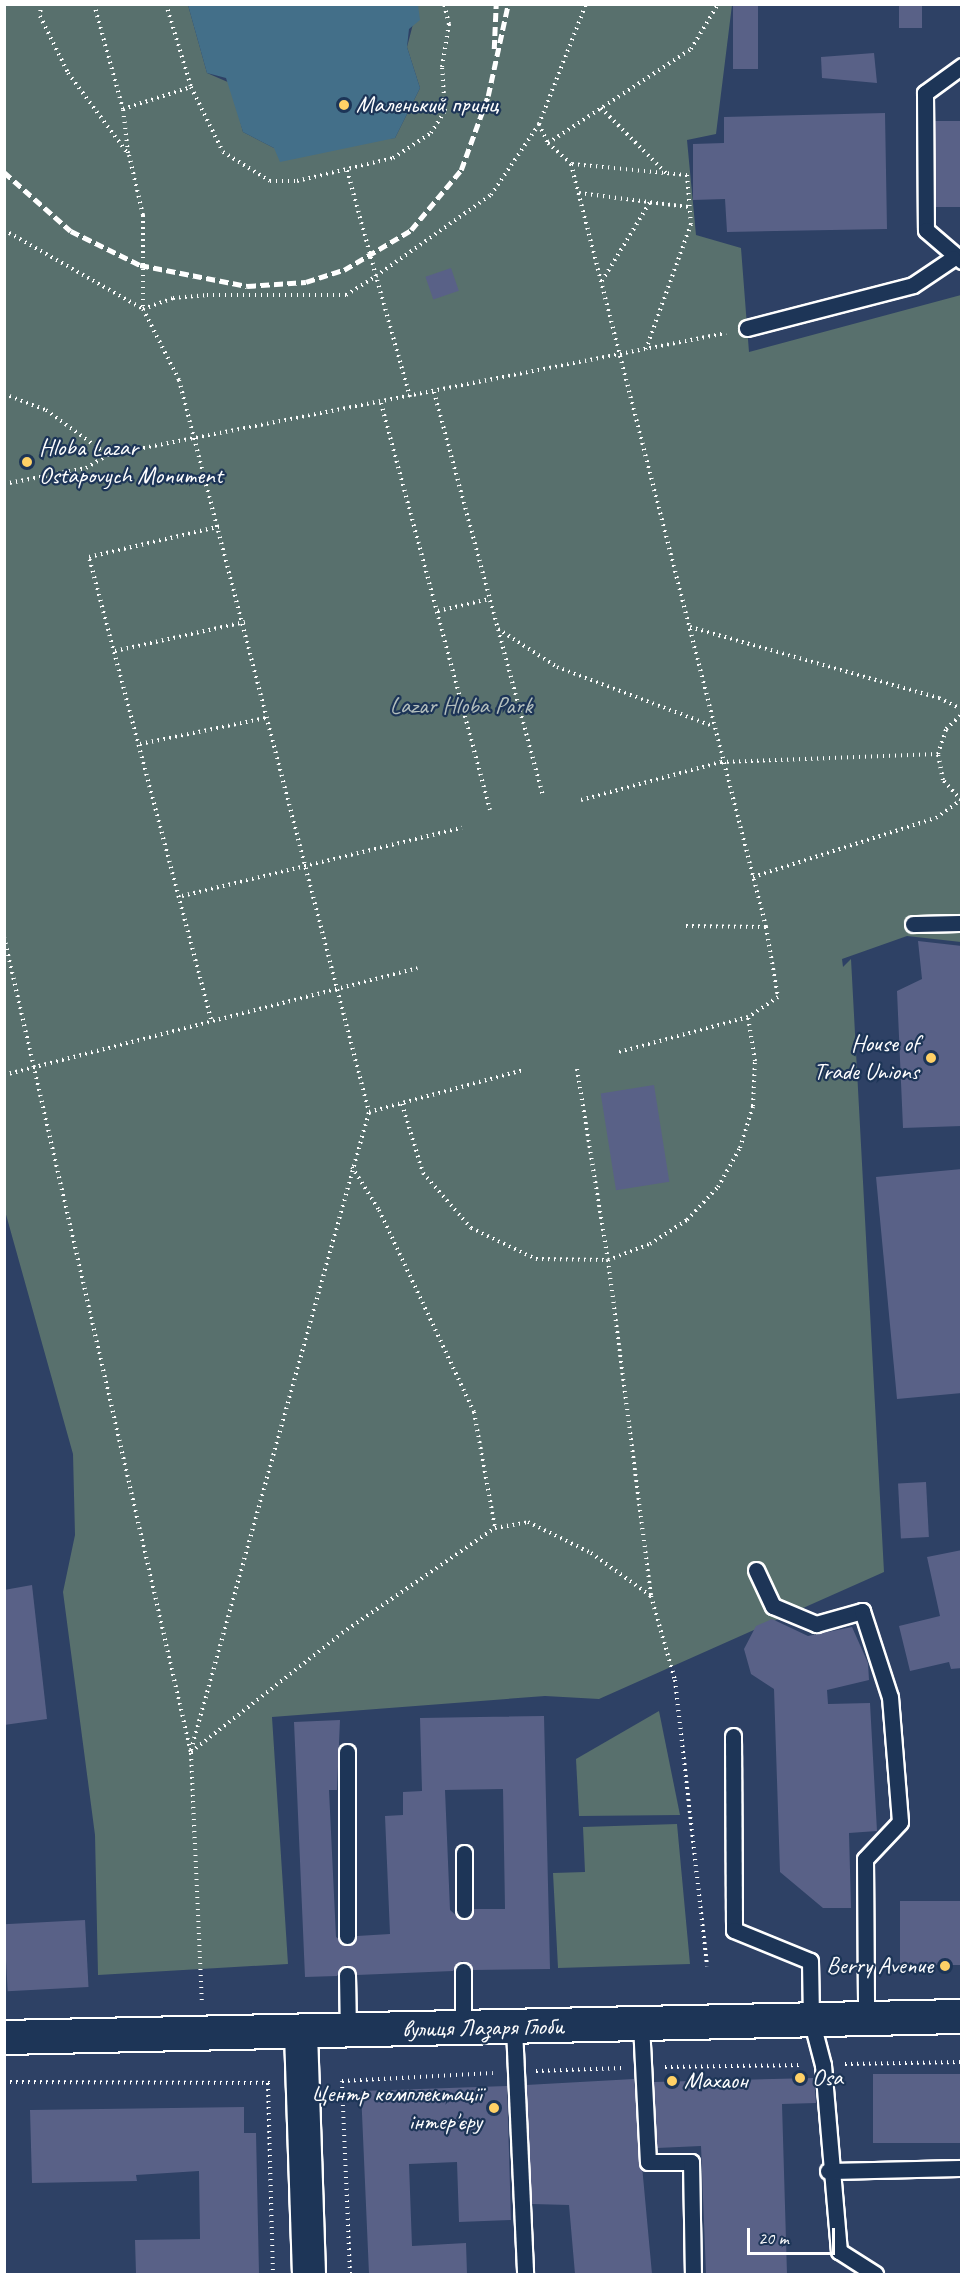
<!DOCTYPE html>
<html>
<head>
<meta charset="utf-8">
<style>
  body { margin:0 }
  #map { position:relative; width:966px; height:2279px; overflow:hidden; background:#2e4165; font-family:Caveat,sans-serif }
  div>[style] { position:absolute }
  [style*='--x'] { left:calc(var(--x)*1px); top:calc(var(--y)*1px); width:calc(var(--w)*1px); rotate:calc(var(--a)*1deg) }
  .green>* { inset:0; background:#58706d }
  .water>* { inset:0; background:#436f89 }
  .building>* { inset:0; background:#596187; transform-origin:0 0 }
  .path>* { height:4px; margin-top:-2px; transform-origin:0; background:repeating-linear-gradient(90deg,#fff 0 1.5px,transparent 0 6px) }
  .roads { filter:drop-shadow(2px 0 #fff) drop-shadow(-2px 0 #fff) drop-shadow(0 2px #fff) drop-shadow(0 -2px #fff) }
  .service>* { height:15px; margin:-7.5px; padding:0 7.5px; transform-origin:7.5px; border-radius:7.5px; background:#1d3557 }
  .minor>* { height:32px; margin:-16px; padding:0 16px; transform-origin:16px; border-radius:16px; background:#1d3557 }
  .secondary>* { height:33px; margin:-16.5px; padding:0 16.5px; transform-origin:16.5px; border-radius:16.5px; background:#1d3557 }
  .rail>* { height:4.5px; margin-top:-2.25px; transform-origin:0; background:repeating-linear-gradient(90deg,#fff 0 9px,transparent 0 13.5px) }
  .dots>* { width:16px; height:16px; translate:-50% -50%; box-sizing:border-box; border:3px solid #1d3557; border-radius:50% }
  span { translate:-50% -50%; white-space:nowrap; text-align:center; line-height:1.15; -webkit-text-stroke:4.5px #1d3557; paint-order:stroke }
  .poi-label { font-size:24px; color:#fff }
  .left { translate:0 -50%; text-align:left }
  .right { translate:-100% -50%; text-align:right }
  .park-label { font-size:24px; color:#b4bfbd }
  .street-label { font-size:24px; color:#fff }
  .frame { position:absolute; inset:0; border:6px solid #fff; pointer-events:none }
  .scale { position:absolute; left:747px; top:2228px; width:88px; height:27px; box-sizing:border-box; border:3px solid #fff; border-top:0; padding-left:8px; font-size:18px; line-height:21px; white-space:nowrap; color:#fff; -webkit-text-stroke:4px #1d3557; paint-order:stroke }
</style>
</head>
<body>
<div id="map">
  <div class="green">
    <div style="clip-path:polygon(4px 5px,188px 5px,207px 73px,230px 83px,243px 132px,274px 148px,395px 138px,420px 88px,407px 47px,418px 5px,732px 5px,716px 134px,687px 140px,696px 235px,741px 248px,749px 352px,961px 295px,961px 942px,907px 936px,842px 959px,843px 967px,851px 959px,884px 1572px,599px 1699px,545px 1696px,272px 1717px,288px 1964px,98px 1975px,95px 1835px,63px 1592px,75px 1535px,73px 1454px,5px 1211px)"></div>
    <div style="clip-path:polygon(659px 1711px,680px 1815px,579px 1816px,576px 1759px)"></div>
    <div style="clip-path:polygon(677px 1824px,690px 1964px,558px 1968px,553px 1873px,585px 1872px,583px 1827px)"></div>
  </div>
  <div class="water">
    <div style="clip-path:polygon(188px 5px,418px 5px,420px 20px,409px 29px,407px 47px,420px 88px,395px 138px,280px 162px,274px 148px,243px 132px,226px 78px,207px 73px)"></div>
  </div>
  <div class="building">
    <div style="left:733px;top:4px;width:25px;height:65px"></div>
    <div style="left:899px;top:4px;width:23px;height:24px"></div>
    <div style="clip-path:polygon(874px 53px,877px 83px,822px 78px,821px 57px)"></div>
    <div style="clip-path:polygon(885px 113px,887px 229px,727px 232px,725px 199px,693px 200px,693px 144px,724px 143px,724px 117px)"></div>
    <div style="left:962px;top:121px;width:86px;height:27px;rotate:90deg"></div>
    <div style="left:451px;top:268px;width:24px;height:27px;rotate:71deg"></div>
    <div style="clip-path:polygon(918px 941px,962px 946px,962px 1126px,903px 1128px,897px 991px,922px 979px)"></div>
    <div style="left:654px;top:1085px;width:98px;height:54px;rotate:81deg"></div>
    <div style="clip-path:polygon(962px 1169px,962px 1393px,897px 1399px,876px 1177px)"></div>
    <div style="left:926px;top:1482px;width:55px;height:28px;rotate:87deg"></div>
    <div style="clip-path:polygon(962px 1550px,962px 1668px,951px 1669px,949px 1662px,910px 1671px,899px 1626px,940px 1616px,927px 1557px)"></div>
    <div style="clip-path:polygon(32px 1585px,47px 1719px,4px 1725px,4px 1590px)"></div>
    <div style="clip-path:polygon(772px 1619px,808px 1636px,852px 1627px,868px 1663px,869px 1680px,827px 1690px,828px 1704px,870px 1703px,877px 1831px,849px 1833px,851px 1908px,823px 1908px,780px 1872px,774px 1689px,751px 1674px,744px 1649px,756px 1626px)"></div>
    <div style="clip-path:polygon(evenodd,544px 1716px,550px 1969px,473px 1970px,462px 1961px,453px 1971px,357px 1975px,346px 1965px,337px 1976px,305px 1977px,294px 1722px,340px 1720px,337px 1790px,329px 1790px,336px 1937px,348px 1946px,357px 1936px,390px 1934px,385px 1816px,403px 1815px,403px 1792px,422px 1791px,420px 1718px,544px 1716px,503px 1789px,505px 1909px,474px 1909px,469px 1918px,460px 1919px,450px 1910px,445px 1790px,503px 1789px)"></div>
    <div style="left:962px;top:1901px;width:64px;height:62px;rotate:90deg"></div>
    <div style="left:85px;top:1920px;width:67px;height:81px;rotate:87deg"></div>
    <div style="left:962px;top:2074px;width:69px;height:89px;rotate:90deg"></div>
    <div style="clip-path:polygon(814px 2078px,816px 2103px,782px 2104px,787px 2274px,706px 2274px,701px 2146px,657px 2148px,654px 2082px)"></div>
    <div style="clip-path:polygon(634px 2079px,652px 2274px,575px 2274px,569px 2205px,532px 2204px,526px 2085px)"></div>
    <div style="clip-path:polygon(507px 2086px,511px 2220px,459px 2222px,457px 2162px,409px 2164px,412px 2246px,466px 2243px,467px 2274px,369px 2274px,361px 2091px)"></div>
    <div style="clip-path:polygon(244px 2107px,244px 2133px,256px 2133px,259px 2274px,136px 2274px,135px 2240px,200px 2239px,199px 2171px,136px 2175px,137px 2181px,32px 2183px,30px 2110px)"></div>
  </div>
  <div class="path">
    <div style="--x:41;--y:4;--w:12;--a:95"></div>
    <div style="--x:40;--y:16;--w:64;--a:63.8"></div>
    <div style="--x:68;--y:73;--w:102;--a:53.4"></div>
    <div style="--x:129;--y:155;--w:62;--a:76.9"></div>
    <div style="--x:143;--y:215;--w:94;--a:90"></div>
    <div style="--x:143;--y:309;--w:32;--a:-20"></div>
    <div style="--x:173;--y:298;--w:34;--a:-5"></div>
    <div style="--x:207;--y:295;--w:139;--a:0"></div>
    <div style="--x:346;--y:295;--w:36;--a:-32"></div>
    <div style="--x:376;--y:276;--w:110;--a:-105.3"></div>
    <div style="--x:94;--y:4;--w:109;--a:74.6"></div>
    <div style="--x:166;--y:4;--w:87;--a:73.2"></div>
    <div style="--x:191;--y:87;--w:72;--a:63.8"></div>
    <div style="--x:223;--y:152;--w:55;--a:31.7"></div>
    <div style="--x:270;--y:181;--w:27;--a:0"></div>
    <div style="--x:297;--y:181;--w:99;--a:-13.5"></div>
    <div style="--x:393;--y:158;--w:45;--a:-33.3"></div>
    <div style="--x:431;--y:133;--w:26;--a:-58"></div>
    <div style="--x:445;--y:111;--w:44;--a:-93.9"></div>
    <div style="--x:442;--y:67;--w:44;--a:-80.8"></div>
    <div style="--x:449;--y:24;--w:21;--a:-104"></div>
    <div style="--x:601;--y:108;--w:92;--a:45"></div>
    <div style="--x:539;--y:124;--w:21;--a:65"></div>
    <div style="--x:548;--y:143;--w:31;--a:42"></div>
    <div style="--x:571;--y:164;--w:788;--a:75.66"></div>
    <div style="--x:766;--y:927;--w:71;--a:80.3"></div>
    <div style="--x:778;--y:997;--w:36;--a:146"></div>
    <div style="--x:748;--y:1017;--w:134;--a:164.8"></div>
    <div style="--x:548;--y:143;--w:171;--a:-33.3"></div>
    <div style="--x:691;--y:49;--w:52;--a:-59"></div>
    <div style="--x:128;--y:153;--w:44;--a:-96.5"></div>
    <div style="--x:123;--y:109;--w:71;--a:-17.9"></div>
    <div style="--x:572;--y:164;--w:116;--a:5.5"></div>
    <div style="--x:687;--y:175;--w:49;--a:85.3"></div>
    <div style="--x:691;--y:224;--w:133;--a:109.8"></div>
    <div style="--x:579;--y:193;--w:110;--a:7.3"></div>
    <div style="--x:4;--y:230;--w:160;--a:29.6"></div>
    <div style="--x:143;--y:309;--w:80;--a:63.1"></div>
    <div style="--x:179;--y:380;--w:756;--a:75.45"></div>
    <div style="--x:369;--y:1112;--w:161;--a:-15.2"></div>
    <div style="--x:602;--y:281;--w:92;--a:-58.7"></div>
    <div style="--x:434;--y:392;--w:419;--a:74.9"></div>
    <div style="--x:4;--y:394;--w:45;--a:20.9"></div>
    <div style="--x:46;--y:410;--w:77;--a:36"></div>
    <div style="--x:410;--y:397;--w:126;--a:-105.7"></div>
    <div style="--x:376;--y:276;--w:141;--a:-35.2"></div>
    <div style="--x:491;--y:195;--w:86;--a:-55.9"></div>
    <div style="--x:539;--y:124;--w:129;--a:-68.6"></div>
    <div style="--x:381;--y:403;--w:421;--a:75"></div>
    <div style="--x:4;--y:484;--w:84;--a:-11"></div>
    <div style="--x:86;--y:468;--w:26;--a:-31"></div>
    <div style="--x:108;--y:455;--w:630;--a:-11.17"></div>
    <div style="--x:438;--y:611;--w:52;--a:-13.2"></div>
    <div style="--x:690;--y:627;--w:259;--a:15.9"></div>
    <div style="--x:939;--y:698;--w:25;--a:26"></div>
    <div style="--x:498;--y:629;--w:70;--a:32.8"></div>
    <div style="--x:557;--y:667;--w:166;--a:20.8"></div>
    <div style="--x:115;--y:651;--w:133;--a:-12.6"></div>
    <div style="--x:140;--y:744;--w:129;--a:-11.7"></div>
    <div style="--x:581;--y:800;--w:145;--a:-15.2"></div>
    <div style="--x:721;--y:762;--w:217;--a:-2.1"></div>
    <div style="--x:961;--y:800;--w:27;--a:-132"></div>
    <div style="--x:943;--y:780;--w:26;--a:-101"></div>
    <div style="--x:938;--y:754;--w:26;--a:-72"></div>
    <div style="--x:946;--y:729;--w:22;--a:-43"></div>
    <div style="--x:753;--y:877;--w:192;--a:-17.9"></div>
    <div style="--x:936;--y:818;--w:31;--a:-36"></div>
    <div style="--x:182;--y:896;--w:288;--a:-13.7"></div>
    <div style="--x:686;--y:926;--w:80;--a:0.7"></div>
    <div style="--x:4;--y:937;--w:837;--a:77.09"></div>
    <div style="--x:191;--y:1753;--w:248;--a:87.5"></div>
    <div style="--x:211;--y:1019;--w:478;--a:-104.8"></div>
    <div style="--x:89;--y:557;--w:136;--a:-13.2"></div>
    <div style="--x:577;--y:1069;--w:193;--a:80.8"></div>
    <div style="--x:608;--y:1260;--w:339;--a:82.7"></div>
    <div style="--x:651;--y:1596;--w:87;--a:74.1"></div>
    <div style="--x:675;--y:1680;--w:288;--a:83.6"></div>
    <div style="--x:4;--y:1075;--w:427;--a:-14.5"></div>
    <div style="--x:402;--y:1104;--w:72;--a:73.1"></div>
    <div style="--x:423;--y:1173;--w:73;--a:48.9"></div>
    <div style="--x:471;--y:1228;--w:72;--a:25.5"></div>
    <div style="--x:536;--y:1259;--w:72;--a:0.8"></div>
    <div style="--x:608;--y:1260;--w:45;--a:-20.9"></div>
    <div style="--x:650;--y:1244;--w:44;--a:-33"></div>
    <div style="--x:687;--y:1220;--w:45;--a:-46.8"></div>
    <div style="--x:718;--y:1187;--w:45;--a:-60.6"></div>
    <div style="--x:740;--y:1148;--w:44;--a:-72.8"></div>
    <div style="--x:753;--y:1106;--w:45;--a:-87.5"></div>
    <div style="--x:755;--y:1061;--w:45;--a:-99"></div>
    <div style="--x:352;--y:1167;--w:51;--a:57.9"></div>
    <div style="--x:379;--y:1210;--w:223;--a:64.8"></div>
    <div style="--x:474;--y:1412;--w:118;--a:79.7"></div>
    <div style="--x:191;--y:1750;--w:662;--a:-74.41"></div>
    <div style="--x:191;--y:1752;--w:192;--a:-38.2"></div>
    <div style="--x:342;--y:1633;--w:186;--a:-34.5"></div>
    <div style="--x:495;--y:1528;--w:34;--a:-10"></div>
    <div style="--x:528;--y:1522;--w:70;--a:26.2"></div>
    <div style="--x:591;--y:1553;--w:74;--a:35.6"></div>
    <div style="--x:845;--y:2064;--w:117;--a:-1"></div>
    <div style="--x:665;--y:2067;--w:137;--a:-0.8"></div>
    <div style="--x:536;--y:2071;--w:86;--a:-2"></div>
    <div style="--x:4;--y:2082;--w:270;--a:0.2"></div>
    <div style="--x:268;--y:2083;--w:191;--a:88.5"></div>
    <div style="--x:350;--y:2274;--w:193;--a:-92.4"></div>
    <div style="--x:342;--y:2081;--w:151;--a:-3"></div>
  </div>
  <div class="roads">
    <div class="service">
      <div style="--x:962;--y:66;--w:46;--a:143.9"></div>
      <div style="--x:925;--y:93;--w:137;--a:89.6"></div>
      <div style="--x:926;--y:230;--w:48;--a:40.7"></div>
      <div style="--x:747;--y:328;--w:171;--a:-14.5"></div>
      <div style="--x:913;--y:285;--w:48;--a:-34"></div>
      <div style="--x:913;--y:924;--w:49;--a:-1.2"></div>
      <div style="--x:756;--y:1570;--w:40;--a:65"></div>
      <div style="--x:773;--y:1606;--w:47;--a:22.7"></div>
      <div style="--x:816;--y:1624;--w:48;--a:-15.8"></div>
      <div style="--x:862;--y:1611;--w:90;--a:72"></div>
      <div style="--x:890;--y:1697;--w:125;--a:85.4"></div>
      <div style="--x:900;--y:1822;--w:51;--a:133.4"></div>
      <div style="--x:865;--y:1859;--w:159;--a:89.6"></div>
      <div style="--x:733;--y:1736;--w:194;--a:89.7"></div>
      <div style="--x:734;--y:1930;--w:82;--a:22.2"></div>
      <div style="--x:810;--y:1961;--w:58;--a:89"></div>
      <div style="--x:811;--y:2019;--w:48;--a:75.4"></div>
      <div style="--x:823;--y:2065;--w:187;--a:85.1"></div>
      <div style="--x:839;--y:2251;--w:43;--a:32.6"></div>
      <div style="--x:464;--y:1910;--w:57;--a:-90"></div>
      <div style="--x:347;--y:1936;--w:184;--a:-90"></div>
      <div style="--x:347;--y:1975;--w:57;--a:89"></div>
      <div style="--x:641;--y:2024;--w:138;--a:87.1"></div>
      <div style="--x:648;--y:2162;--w:43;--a:0"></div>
      <div style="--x:691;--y:2162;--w:112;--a:89"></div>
      <div style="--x:514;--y:2028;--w:246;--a:87.4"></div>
      <div style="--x:463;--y:2029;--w:58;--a:-90"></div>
      <div style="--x:828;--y:2171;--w:134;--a:-1.3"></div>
    </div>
    <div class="minor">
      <div style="--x:301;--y:2033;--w:241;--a:88.1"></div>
    </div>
    <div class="secondary">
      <div style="--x:4;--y:2037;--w:958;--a:-1.26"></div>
    </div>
  </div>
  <div class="rail">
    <div style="--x:494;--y:49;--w:45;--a:-87.5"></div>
    <div style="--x:4;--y:172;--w:89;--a:41.4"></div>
    <div style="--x:71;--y:231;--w:77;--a:26.2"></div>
    <div style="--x:140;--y:265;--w:109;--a:11.1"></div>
    <div style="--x:247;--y:286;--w:59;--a:-3.9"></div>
    <div style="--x:306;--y:282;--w:40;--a:-18"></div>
    <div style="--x:344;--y:270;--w:78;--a:-30.8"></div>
    <div style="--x:411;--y:230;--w:78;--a:-50.2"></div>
    <div style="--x:461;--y:170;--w:79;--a:-70"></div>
    <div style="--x:488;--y:96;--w:94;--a:-77.7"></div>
  </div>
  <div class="dots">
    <div style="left:344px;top:105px;background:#ffd166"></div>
    <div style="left:27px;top:462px;background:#ffd166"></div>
    <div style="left:931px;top:1058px;background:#ffd166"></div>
    <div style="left:945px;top:1966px;background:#ffd166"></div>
    <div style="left:800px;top:2078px;background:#ffd166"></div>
    <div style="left:672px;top:2081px;background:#ffd166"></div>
    <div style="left:494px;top:2108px;background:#ffd166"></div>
  </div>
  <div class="poi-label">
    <span class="left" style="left:356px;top:105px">Маленький принц</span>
    <span class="left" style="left:39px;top:462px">Hloba Lazar<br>Ostapovych Monument</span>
    <span class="right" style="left:919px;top:1058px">House of<br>Trade Unions</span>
    <span class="right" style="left:933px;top:1966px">Berry Avenue</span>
    <span class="left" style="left:812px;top:2078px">Osa</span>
    <span class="left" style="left:684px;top:2081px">Махаон</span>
    <span class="right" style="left:482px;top:2108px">Центр комплектації<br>інтер'єру</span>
  </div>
  <div class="park-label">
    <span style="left:461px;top:706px">Lazar Hloba Park</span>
  </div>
  <div class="street-label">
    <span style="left:483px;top:2028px;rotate:-1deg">вулиця Лазаря Глоби</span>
  </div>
  <div class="frame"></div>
  <div class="scale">20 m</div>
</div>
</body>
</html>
